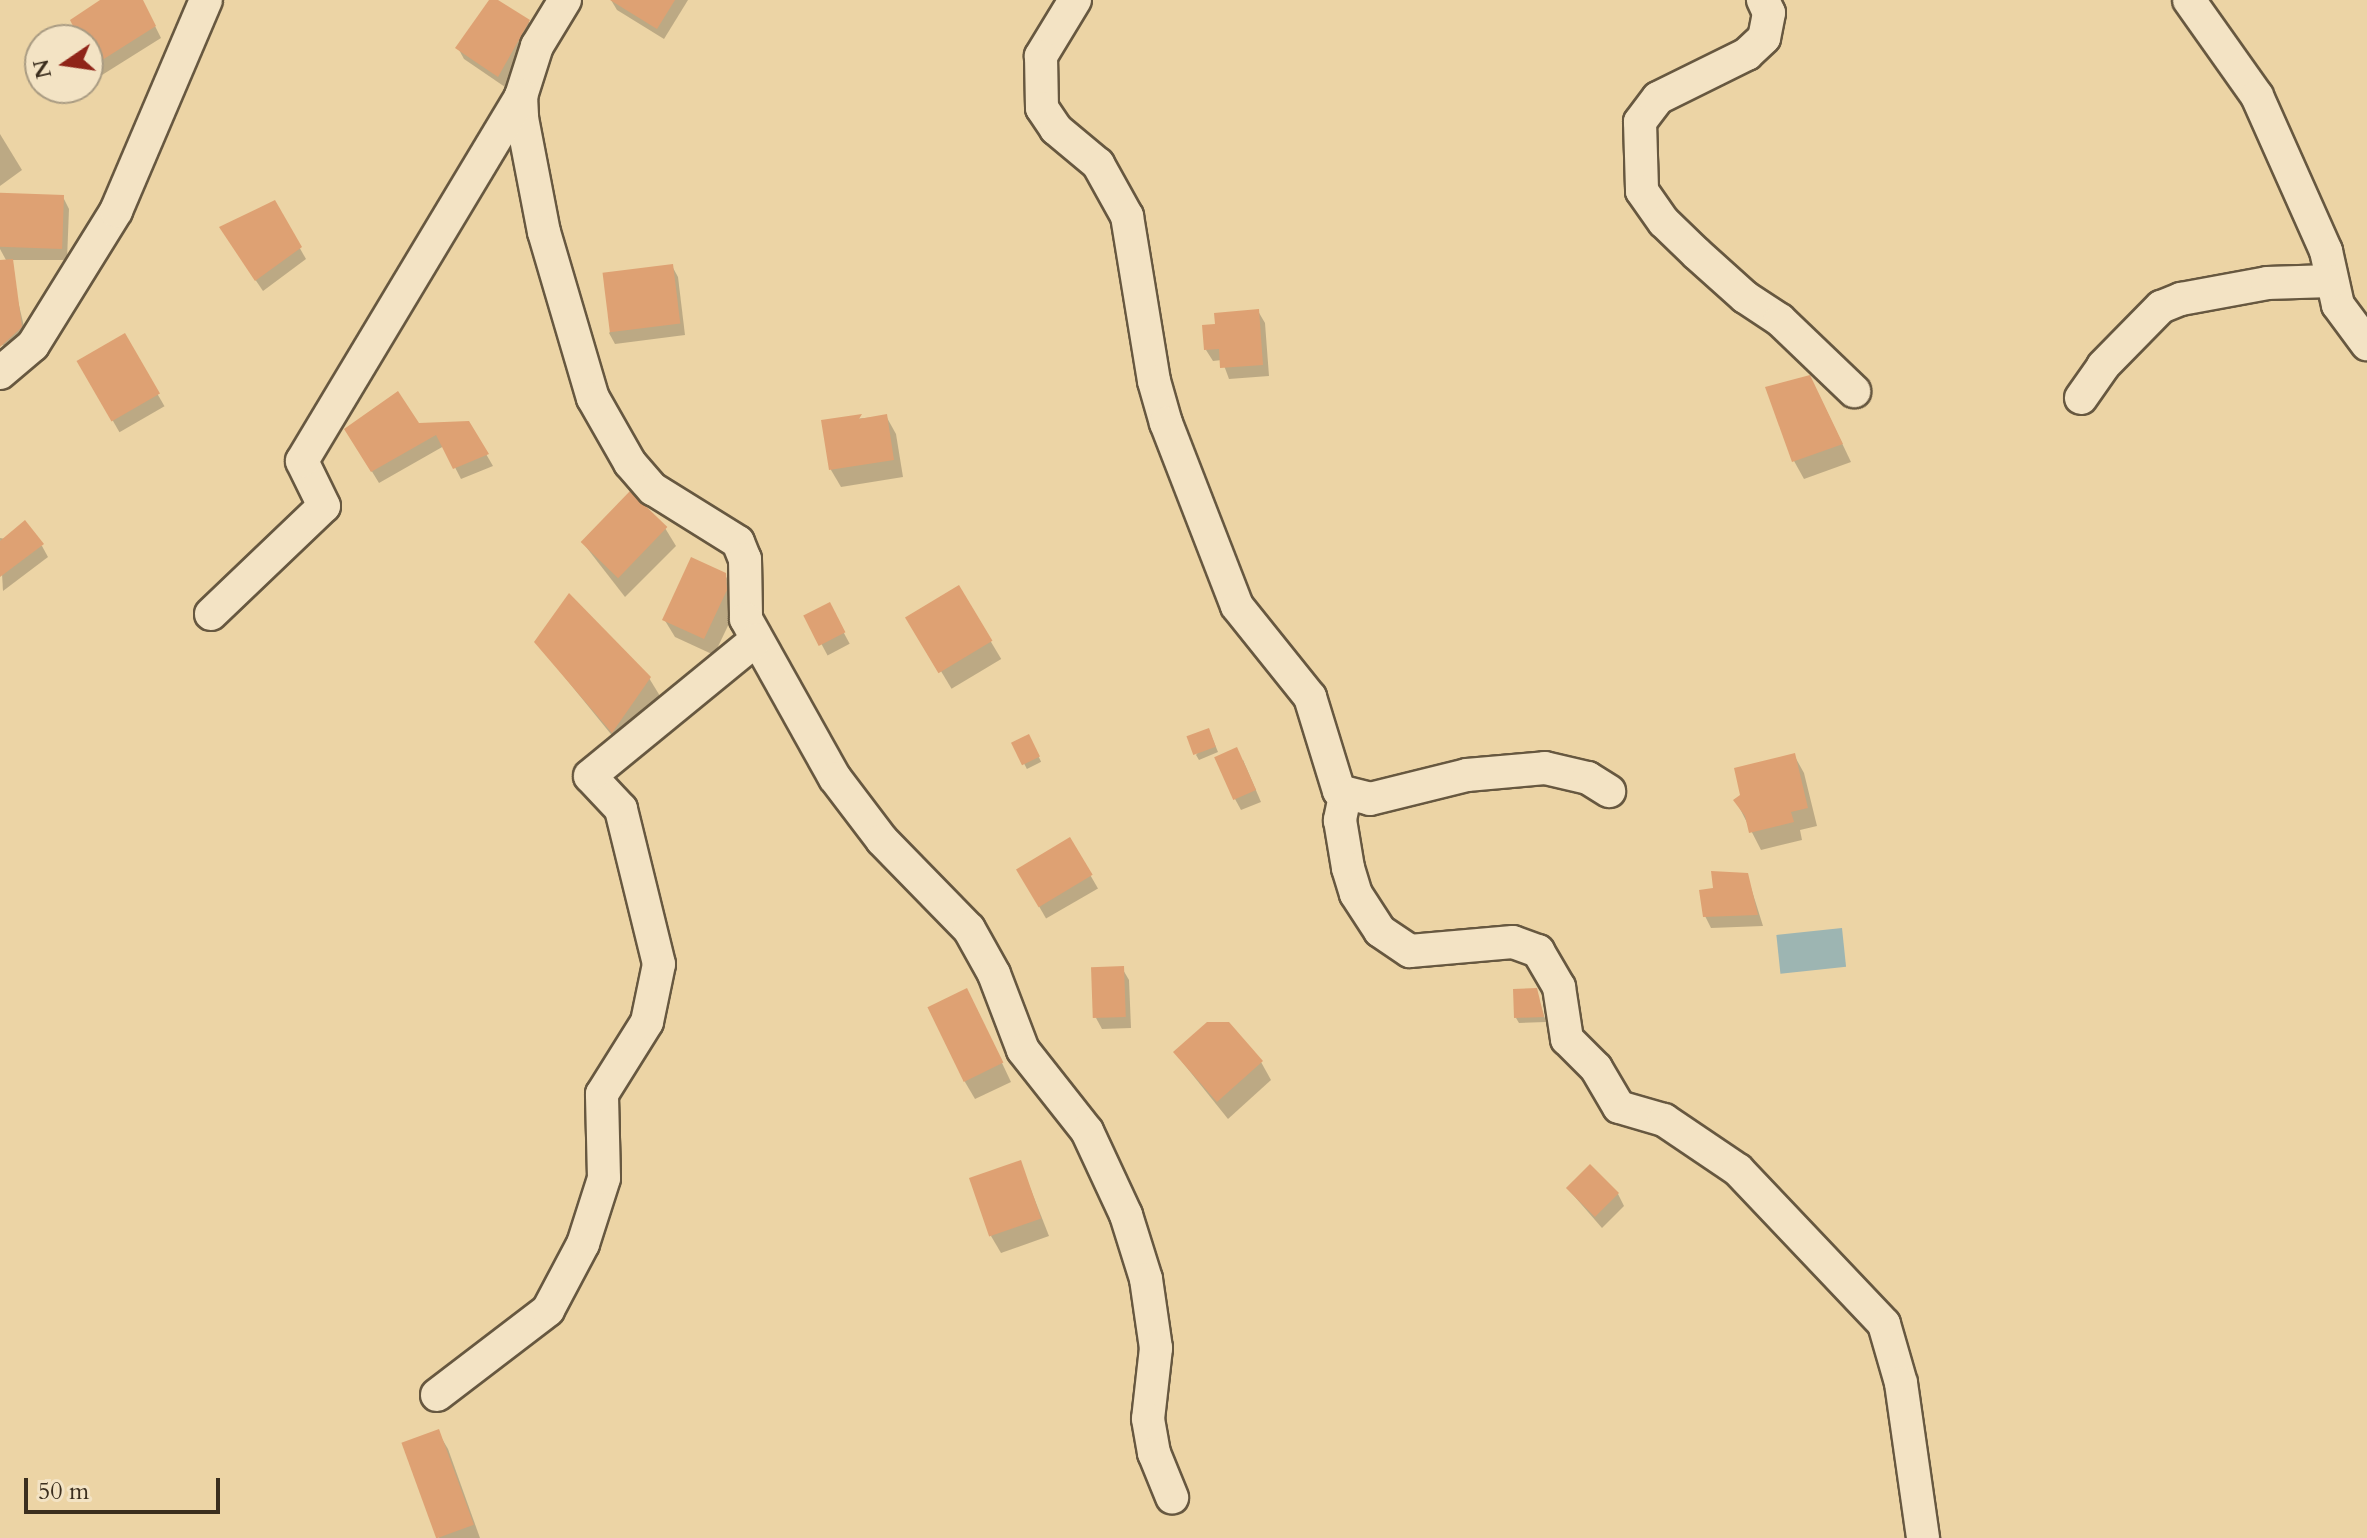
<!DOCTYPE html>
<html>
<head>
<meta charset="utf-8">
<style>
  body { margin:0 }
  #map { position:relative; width:2367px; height:1538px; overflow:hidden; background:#ecd4a5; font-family:Cardo,serif }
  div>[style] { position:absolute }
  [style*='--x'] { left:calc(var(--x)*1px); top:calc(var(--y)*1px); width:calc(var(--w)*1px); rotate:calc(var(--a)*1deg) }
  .water>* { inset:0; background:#9db5b2; transform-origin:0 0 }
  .shadow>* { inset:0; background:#0003; transform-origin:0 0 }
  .building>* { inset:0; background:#dea173; transform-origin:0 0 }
  .roads { filter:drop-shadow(2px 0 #675840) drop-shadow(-2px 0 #675840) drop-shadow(0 2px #675840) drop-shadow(0 -2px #675840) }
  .minor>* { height:32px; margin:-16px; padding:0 16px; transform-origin:16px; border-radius:16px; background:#f3e3c4 }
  span { translate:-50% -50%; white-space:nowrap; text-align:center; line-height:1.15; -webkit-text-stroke:6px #f3e3c4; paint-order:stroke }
  .north { position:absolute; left:24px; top:24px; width:80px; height:80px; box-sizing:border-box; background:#f3e3c4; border:2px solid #a99b82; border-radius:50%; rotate:257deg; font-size:22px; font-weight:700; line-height:32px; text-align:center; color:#3b2e1e }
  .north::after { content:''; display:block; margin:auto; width:28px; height:36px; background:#8f2418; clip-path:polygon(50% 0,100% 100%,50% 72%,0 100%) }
  .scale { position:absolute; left:24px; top:1478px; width:196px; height:36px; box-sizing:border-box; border:4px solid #3b2e1e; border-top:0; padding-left:10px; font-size:24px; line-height:28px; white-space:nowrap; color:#3b2e1e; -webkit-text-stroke:6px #f3e3c4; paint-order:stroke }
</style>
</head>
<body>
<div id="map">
  <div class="water">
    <div style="left:1842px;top:928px;width:39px;height:66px;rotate:84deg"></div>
  </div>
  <div class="shadow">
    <div style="clip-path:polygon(104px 0,142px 0,161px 38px,102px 75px,88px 40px,82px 40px)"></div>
    <div style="clip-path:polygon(491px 0,529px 22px,535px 33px,505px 87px,464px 59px,458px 48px)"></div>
    <div style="clip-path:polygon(611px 0,688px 0,664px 39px,617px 10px)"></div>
    <div style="clip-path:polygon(0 134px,22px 170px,0 186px)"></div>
    <div style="clip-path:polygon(63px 197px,69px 209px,67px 260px,6px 260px,0 249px,0 199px)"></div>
    <div style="clip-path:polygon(274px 203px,306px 259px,263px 291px,228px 239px)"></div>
    <div style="clip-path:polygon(672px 266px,678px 277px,685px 335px,615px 344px,609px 333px)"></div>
    <div style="clip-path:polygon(17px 297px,27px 339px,0 360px,0 349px,12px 346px,0 345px,0 300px)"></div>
    <div style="clip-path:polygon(1258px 311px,1265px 323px,1269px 376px,1229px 379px,1222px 360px,1213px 361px,1206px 350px,1217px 326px)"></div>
    <div style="left:124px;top:336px;width:81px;height:52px;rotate:60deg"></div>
    <div style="clip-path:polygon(1819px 395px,1851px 462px,1804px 479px,1794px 461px)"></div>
    <div style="clip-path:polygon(886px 416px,896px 434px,903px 477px,841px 487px,831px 470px,823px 422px)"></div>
    <div style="clip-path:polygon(468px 423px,493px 466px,461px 479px,444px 446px,379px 483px,346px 429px)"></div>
    <div style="clip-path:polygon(665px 528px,676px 546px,625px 597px,583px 543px)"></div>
    <div style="clip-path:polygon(0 538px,42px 546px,48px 557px,3px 591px)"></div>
    <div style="clip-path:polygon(725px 575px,735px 593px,736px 609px,714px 655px,675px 637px,664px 619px)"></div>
    <div style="left:958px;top:587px;width:84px;height:58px;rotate:59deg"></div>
    <div style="left:829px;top:605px;width:44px;height:25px;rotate:62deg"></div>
    <div style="clip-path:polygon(536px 642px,649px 678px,660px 696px,623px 749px)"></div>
    <div style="clip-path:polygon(1211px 735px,1218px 752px,1199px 760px,1196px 755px)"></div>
    <div style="left:1028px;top:736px;width:29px;height:16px;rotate:63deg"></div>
    <div style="clip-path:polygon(1794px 755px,1804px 773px,1817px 826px,1800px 830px,1802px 840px,1761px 850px,1736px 801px)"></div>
    <div style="clip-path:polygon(1243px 760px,1261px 802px,1241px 810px,1235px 799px)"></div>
    <div style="left:1070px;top:840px;width:56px;height:60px;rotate:60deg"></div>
    <div style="clip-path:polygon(1747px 875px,1763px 926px,1711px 928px,1705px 916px,1715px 889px)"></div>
    <div style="clip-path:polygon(1122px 968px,1129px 980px,1131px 1028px,1102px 1029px,1096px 1018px)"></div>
    <div style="clip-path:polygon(1536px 990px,1546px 1022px,1519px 1023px,1516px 1018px)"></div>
    <div style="clip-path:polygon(976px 1008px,1011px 1082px,975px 1099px,965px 1082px)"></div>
    <div style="clip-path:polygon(1175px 1053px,1261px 1062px,1271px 1080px,1228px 1119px)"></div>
    <div style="clip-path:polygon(1020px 1162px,1049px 1236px,1001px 1253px,991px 1236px)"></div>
    <div style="clip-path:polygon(1568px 1189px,1618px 1194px,1624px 1206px,1602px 1228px)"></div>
    <div style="clip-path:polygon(438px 1432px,448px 1449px,480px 1538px,439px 1538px,404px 1444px)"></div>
  </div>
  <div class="building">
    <div style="clip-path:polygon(100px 0,143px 0,156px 26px,88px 69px,88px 40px,80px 40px,70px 20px)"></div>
    <div style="clip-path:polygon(489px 0,498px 0,530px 20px,498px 77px,455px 48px)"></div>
    <div style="clip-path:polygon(610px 0,675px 0,657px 29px)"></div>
    <div style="left:64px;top:195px;width:54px;height:64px;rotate:92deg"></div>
    <div style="clip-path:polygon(275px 200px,302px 247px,255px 281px,219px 227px)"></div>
    <div style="clip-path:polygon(13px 259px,22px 327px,0 347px,0 260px)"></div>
    <div style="left:673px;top:264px;width:60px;height:71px;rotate:83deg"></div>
    <div style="clip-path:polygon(1259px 309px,1263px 365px,1220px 368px,1219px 349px,1204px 350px,1202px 325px,1215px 324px,1214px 313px)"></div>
    <div style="left:125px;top:333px;width:70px;height:56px;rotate:60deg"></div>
    <div style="clip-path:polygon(1810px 375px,1843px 444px,1792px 462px,1765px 387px)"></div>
    <div style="clip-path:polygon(398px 391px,419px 423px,469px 421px,489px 454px,453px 469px,436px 435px,371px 472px,344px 429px)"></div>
    <div style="clip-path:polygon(862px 414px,859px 419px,887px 414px,894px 460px,829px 470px,821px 420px)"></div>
    <div style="left:630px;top:491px;width:52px;height:71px;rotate:44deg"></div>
    <div style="clip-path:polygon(25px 520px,44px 544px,0 577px,0 541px)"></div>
    <div style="clip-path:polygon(691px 557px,726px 573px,727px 590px,704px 639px,662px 620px)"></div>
    <div style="left:959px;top:585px;width:65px;height:63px;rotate:59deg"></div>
    <div style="clip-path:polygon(569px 593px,651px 677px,612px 733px,534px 642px)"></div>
    <div style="left:830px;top:602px;width:34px;height:30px;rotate:63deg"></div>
    <div style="left:1209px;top:728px;width:20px;height:24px;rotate:70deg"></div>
    <div style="left:1029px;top:734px;width:25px;height:20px;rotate:64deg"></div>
    <div style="left:1237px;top:747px;width:47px;height:25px;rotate:66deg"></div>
    <div style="clip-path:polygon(1795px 753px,1808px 808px,1791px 812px,1794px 822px,1749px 833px,1745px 816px,1733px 800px,1740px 795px,1734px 768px)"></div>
    <div style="left:1070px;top:837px;width:44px;height:63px;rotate:59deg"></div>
    <div style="clip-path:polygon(1711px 871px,1748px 873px,1758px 915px,1703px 917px,1699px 890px,1713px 888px)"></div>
    <div style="left:1124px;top:966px;width:51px;height:33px;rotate:88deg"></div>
    <div style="left:967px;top:988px;width:83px;height:44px;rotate:64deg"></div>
    <div style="clip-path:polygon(1537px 988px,1544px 1017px,1514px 1018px,1513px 989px)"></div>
    <div style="clip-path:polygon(1207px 1022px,1229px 1022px,1263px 1061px,1217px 1102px,1173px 1052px)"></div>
    <div style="left:1021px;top:1160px;width:62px;height:55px;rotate:71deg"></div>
    <div style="left:1590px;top:1164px;width:41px;height:34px;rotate:45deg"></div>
    <div style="left:439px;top:1429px;width:102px;height:40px;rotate:70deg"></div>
  </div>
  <div class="roads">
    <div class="minor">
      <div style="--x:565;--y:0;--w:54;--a:121.3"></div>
      <div style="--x:537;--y:46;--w:52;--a:107.7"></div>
      <div style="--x:521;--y:96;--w:22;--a:87"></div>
      <div style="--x:522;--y:118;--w:116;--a:79.1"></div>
      <div style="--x:544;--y:232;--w:173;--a:73.6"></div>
      <div style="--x:593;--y:398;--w:75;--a:60.4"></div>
      <div style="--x:630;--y:463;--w:35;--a:49"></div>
      <div style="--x:653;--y:489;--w:100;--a:31.9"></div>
      <div style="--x:738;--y:542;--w:18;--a:68"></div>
      <div style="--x:745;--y:559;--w:60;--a:89"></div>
      <div style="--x:746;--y:619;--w:182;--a:60.8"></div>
      <div style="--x:835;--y:778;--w:78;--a:52.8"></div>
      <div style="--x:882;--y:840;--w:124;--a:45.7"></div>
      <div style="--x:969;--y:929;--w:51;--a:60.9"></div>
      <div style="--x:994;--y:974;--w:81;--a:69.1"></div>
      <div style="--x:1023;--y:1050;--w:103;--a:51.7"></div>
      <div style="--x:1087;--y:1131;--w:93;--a:65.1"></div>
      <div style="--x:1126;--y:1215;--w:67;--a:72.6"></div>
      <div style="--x:1146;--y:1279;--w:70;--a:81.8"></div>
      <div style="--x:1156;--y:1348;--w:71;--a:96.4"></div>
      <div style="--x:1148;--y:1419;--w:35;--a:80"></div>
      <div style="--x:1154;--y:1453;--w:48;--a:67.8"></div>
      <div style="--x:1075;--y:0;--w:66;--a:121.3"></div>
      <div style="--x:1041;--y:56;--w:52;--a:88.9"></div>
      <div style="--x:1042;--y:108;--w:25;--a:56"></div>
      <div style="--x:1056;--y:129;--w:55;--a:39.8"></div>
      <div style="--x:1098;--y:164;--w:60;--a:60.9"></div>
      <div style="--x:1127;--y:216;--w:167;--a:80.7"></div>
      <div style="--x:1154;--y:381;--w:44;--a:74.1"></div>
      <div style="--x:1166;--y:423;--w:196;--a:68.8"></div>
      <div style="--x:1237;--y:606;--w:117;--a:51.3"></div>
      <div style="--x:1310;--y:697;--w:98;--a:72.9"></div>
      <div style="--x:1339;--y:791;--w:32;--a:14"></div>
      <div style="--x:1370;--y:799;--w:100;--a:-13.9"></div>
      <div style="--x:1467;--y:775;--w:78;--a:-5.1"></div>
      <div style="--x:1545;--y:768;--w:44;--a:13.1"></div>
      <div style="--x:1588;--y:778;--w:25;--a:32"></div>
      <div style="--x:1763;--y:0;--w:14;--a:65"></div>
      <div style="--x:1769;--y:13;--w:25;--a:101"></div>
      <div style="--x:1764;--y:38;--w:23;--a:137"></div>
      <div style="--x:1747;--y:54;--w:99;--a:153.7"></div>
      <div style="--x:1658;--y:98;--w:30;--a:127"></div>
      <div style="--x:1640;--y:122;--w:69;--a:88.3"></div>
      <div style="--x:1642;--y:191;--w:38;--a:55"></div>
      <div style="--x:1664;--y:222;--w:45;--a:44.1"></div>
      <div style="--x:1696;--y:253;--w:66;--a:41.9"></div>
      <div style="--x:1745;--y:297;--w:42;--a:33.3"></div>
      <div style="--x:1780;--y:320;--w:103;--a:43.8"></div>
      <div style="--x:2189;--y:0;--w:118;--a:54.7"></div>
      <div style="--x:2257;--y:96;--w:170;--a:66"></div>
      <div style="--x:2326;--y:251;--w:55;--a:77.5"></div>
      <div style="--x:2338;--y:305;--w:49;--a:53.4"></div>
      <div style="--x:0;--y:373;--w:43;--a:-40.3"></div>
      <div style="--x:33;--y:345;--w:158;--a:-58.2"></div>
      <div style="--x:116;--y:211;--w:229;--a:-66.9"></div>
      <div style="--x:2081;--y:398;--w:39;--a:-55"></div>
      <div style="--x:2103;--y:366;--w:83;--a:-45.5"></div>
      <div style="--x:2161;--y:307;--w:22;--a:-22"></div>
      <div style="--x:2181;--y:299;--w:87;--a:-10.5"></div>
      <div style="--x:2267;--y:283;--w:64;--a:-1.8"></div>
      <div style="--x:211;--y:614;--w:156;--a:-43.7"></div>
      <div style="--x:324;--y:506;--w:50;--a:-116.1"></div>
      <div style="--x:302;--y:461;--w:426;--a:-59"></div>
      <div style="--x:1345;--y:796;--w:25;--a:102"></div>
      <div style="--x:1340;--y:820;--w:49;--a:80.5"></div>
      <div style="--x:1348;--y:868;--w:27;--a:73"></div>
      <div style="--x:1356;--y:894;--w:44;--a:57"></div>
      <div style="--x:1380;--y:931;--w:36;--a:34"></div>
      <div style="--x:1410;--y:951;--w:103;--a:-5"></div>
      <div style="--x:1513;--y:942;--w:27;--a:20"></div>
      <div style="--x:1538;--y:951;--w:42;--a:59.7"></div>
      <div style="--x:1559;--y:987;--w:53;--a:81.3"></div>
      <div style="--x:1567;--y:1039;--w:41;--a:45"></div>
      <div style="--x:1596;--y:1068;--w:45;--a:59.5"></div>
      <div style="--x:1619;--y:1107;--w:47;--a:16.1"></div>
      <div style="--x:1664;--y:1120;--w:89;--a:34"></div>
      <div style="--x:1738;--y:1170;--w:212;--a:46.5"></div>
      <div style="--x:1884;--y:1324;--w:61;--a:73.9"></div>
      <div style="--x:1901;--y:1383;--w:157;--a:81.9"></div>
      <div style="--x:437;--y:1395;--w:140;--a:-37.4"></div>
      <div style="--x:548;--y:1310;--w:75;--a:-62.1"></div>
      <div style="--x:583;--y:1244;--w:69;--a:-72.3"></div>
      <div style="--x:604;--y:1178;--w:84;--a:-91.4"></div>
      <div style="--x:602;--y:1094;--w:85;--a:-58"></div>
      <div style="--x:647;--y:1022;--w:59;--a:-78.3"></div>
      <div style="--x:659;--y:964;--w:160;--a:-103.8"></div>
      <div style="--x:621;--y:809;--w:45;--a:-133.2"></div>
      <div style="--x:590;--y:776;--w:215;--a:-39.3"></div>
    </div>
  </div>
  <div class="north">N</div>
  <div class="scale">50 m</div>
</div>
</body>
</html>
